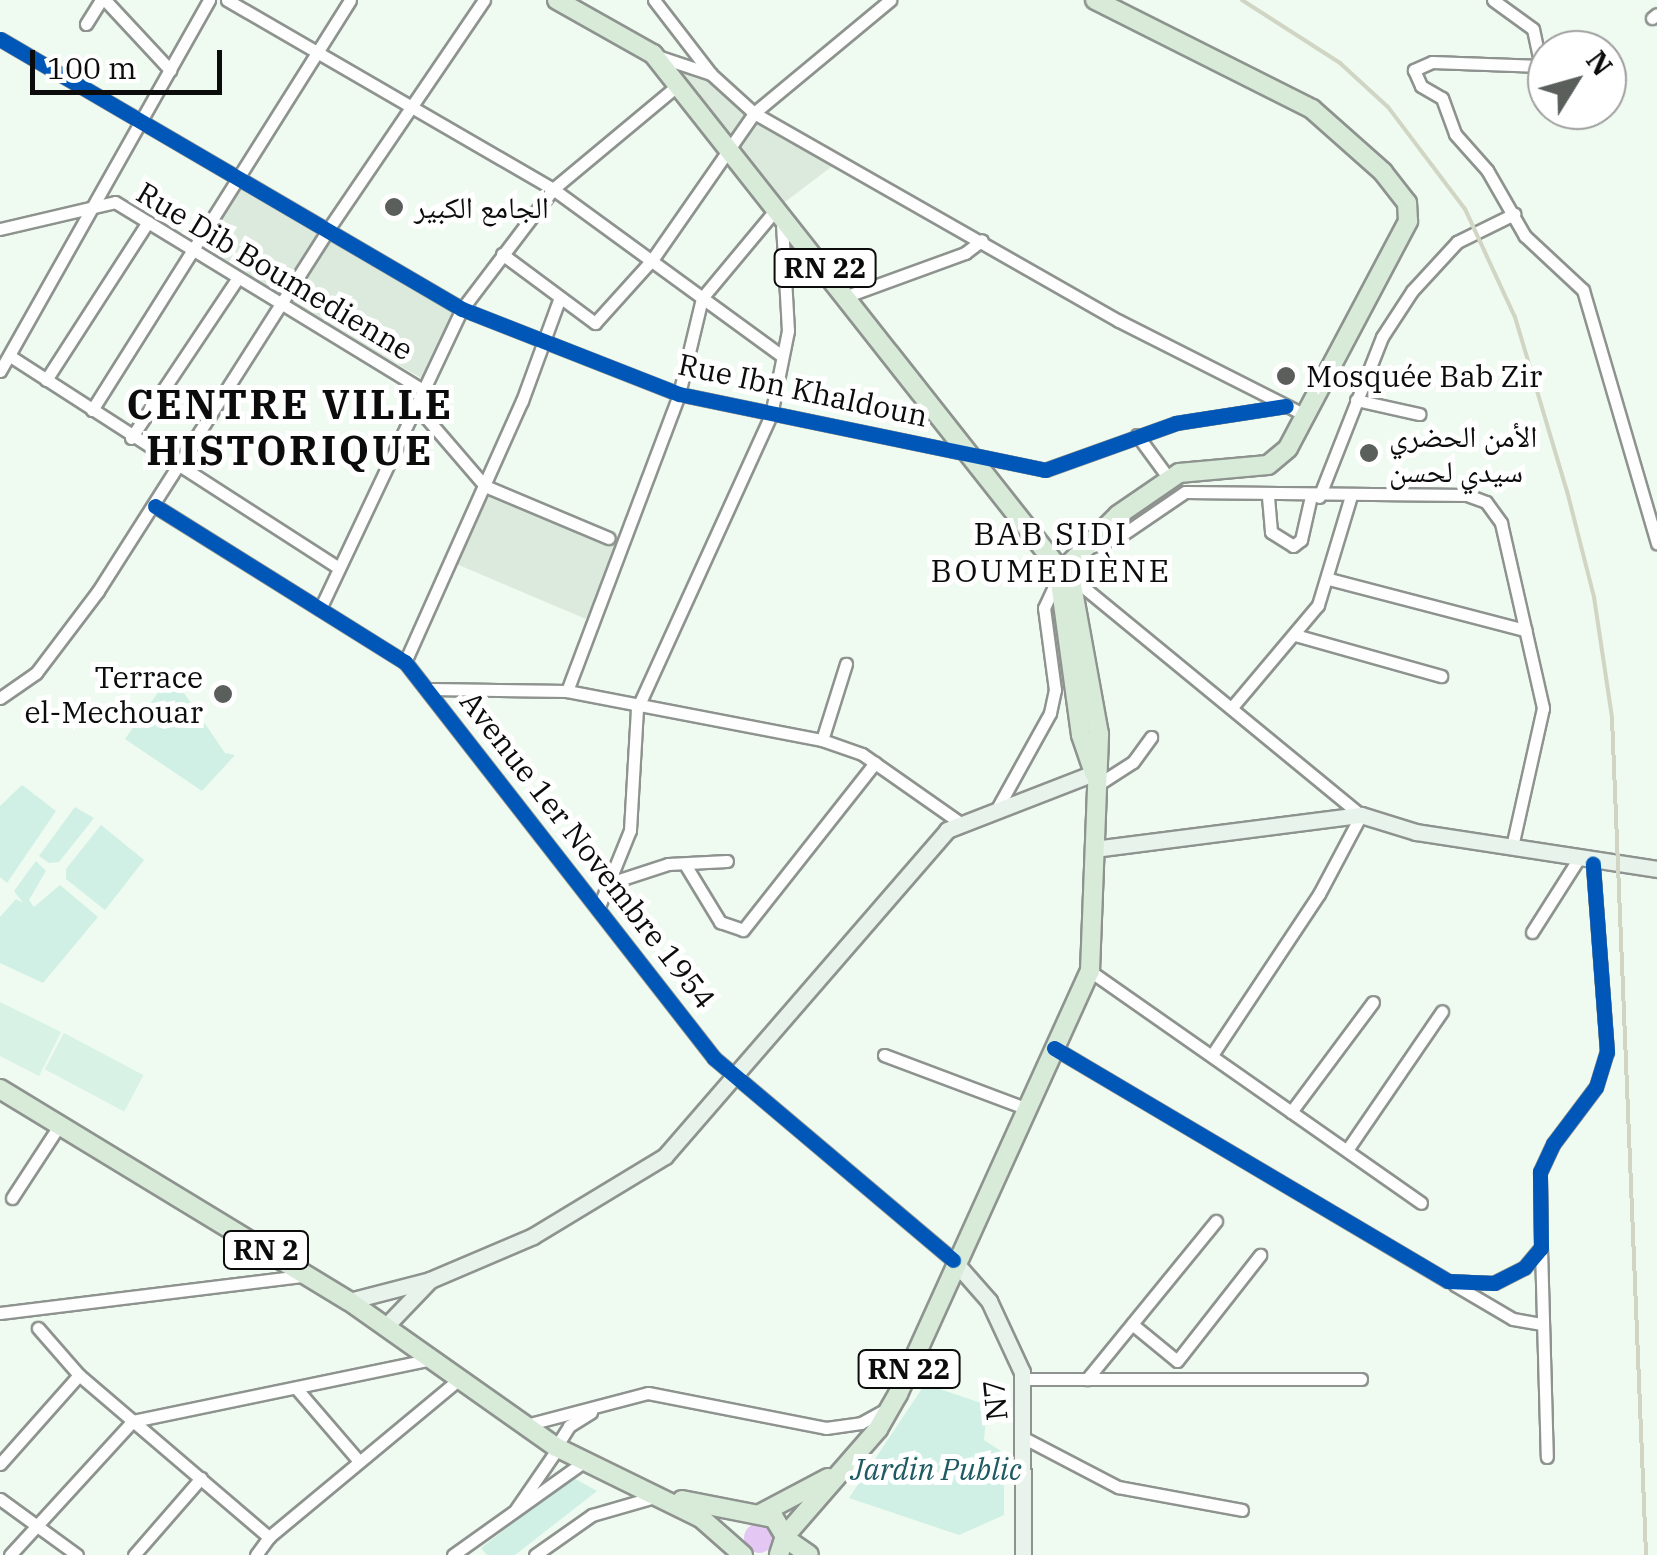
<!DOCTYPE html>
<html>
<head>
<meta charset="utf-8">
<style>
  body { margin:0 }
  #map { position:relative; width:1657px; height:1555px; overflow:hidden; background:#effaf0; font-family:"IBM Plex Serif","Noto Naskh Arabic",serif }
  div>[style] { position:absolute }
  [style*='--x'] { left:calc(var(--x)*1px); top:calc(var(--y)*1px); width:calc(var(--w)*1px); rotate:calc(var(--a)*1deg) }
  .green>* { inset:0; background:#d0f0e6 }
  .pitch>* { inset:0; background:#d8f2e6; transform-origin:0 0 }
  .plaza>* { inset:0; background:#dbeadc; transform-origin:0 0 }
  .water>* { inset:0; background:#e4c7f3 }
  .round { border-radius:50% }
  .roads { filter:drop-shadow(2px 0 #8e938f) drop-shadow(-2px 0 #8e938f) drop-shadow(0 2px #8e938f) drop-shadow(0 -2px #8e938f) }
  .street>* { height:11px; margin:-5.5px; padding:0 5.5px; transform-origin:5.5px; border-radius:5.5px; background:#fdfefd }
  .secondary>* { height:15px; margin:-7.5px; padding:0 7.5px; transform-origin:7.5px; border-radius:7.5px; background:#e8f4eb }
  .primary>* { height:18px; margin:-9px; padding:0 9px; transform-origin:9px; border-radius:9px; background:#d8ebd9 }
  .rail>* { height:4px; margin:-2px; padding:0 2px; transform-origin:2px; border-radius:2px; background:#d0d5c4 }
  .cycleway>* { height:15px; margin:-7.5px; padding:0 7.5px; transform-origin:7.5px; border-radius:7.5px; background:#0057b8 }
  .dots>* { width:28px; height:28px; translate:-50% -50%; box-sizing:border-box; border:5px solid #fff; border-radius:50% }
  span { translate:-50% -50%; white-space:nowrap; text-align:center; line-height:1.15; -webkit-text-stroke:10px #fff; paint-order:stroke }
  .shield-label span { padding:2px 8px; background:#fff; border:2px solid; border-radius:8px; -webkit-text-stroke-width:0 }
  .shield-label { font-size:28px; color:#0c0c0c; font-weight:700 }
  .poi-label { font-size:30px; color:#0c0c0c }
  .left { translate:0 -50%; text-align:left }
  .right { translate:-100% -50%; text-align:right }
  .street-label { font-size:30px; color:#0c0c0c }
  .park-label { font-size:30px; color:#1e5a61; font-style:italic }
  .neighbourhood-label { font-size:32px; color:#0c0c0c; letter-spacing:2.5px }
  .district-label { font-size:40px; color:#0c0c0c; font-weight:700; letter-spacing:2.5px }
  .north { position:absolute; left:1527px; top:30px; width:100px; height:100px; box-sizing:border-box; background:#fff; border:2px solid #9e9e9e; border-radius:50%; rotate:53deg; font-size:28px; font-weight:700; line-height:40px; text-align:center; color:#0c0c0c }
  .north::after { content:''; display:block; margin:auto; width:35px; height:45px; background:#5b5f5c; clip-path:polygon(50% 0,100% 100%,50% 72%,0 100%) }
  .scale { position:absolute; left:30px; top:50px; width:192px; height:45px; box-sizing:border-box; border:5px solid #0c0c0c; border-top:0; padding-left:12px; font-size:30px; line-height:35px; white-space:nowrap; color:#0c0c0c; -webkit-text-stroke:8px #fff; paint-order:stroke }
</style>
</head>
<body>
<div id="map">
  <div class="green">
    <div style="clip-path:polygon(171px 674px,225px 753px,235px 755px,202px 791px,125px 739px)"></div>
    <div style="clip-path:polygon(22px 785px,56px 811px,7px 883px,0 877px,0 806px)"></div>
    <div style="clip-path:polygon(75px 807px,94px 818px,59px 862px,49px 863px,39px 856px)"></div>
    <div style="clip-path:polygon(101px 825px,144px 860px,105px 910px,66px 879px,66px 869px)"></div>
    <div style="clip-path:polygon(36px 861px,46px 871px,29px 900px,34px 907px,60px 885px,98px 917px,43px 983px,0 963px,0 917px,16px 899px,23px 903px,14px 891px)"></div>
    <div style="clip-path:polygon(925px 1384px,987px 1405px,984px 1440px,1004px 1453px,1004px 1515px,959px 1535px,849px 1498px)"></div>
    <div style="clip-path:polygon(572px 1477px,597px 1491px,515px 1555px,487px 1555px,481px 1548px)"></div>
  </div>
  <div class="pitch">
    <div style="clip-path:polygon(0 1002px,61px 1032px,39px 1076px,0 1056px)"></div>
    <div style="left:64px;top:1033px;width:90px;height:41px;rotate:28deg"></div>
  </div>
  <div class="plaza">
    <div style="clip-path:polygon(653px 55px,711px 74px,754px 113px,839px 161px,777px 208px)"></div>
    <div style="left:237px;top:177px;width:261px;height:82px;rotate:30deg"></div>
    <div style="left:487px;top:489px;width:142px;height:81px;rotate:23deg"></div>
  </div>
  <div class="water">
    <div class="round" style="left:744px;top:1523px;width:30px;height:30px"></div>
  </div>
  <div class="roads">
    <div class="street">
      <div style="--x:105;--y:0;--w:96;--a:47.1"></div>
      <div style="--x:227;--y:0;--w:377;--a:30.1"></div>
      <div style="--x:553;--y:189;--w:283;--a:36.1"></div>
      <div style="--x:654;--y:0;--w:93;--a:52.4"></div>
      <div style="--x:1493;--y:0;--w:49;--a:35.9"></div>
      <div style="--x:1533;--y:29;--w:38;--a:78"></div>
      <div style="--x:1541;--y:66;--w:109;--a:-177.9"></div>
      <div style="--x:1432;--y:62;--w:20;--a:156"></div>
      <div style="--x:1414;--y:70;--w:17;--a:66"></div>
      <div style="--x:1421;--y:86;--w:24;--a:30"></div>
      <div style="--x:1442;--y:98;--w:38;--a:70"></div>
      <div style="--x:1455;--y:134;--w:48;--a:48.4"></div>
      <div style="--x:1487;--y:170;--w:76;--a:60.1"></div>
      <div style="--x:1525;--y:236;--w:79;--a:43"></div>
      <div style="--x:1583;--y:290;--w:264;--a:73.7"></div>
      <div style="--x:1652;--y:18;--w:6;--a:-39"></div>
      <div style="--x:86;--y:24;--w:28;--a:-58"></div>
      <div style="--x:0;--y:39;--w:535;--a:30.3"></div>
      <div style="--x:462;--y:309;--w:233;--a:21.4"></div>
      <div style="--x:679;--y:394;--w:374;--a:11.7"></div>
      <div style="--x:1045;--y:470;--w:139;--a:-19.7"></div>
      <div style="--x:1176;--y:423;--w:111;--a:-8.8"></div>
      <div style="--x:657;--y:56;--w:57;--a:18.4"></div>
      <div style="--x:711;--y:74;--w:58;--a:42.2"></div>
      <div style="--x:754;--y:113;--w:420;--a:29.7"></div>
      <div style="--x:1119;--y:321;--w:211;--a:26.8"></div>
      <div style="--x:0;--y:229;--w:118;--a:-13.2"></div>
      <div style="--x:115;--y:202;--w:361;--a:31.4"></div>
      <div style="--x:502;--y:254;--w:116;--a:36.6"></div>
      <div style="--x:595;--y:323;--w:85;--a:-47.9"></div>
      <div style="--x:652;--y:260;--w:179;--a:-55.2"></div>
      <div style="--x:754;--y:113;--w:177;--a:-39.7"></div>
      <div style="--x:847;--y:296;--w:126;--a:-20"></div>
      <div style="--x:965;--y:253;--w:21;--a:-37"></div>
      <div style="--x:10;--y:356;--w:391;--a:32.8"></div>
      <div style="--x:0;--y:371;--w:426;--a:-60.6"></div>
      <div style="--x:46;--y:380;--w:188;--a:-57.2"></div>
      <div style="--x:423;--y:394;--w:20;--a:90"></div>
      <div style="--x:423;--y:414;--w:95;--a:49.3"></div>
      <div style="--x:485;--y:486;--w:134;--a:22.8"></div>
      <div style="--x:1356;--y:400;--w:65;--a:12.5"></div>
      <div style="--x:92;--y:410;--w:484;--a:-57.8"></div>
      <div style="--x:1137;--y:435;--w:56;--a:53.7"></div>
      <div style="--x:131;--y:438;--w:191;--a:-56.3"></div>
      <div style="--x:1268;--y:497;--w:35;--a:85"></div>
      <div style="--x:1271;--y:532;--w:26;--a:32"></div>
      <div style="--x:1293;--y:546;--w:10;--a:-37"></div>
      <div style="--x:1301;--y:540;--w:45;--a:-77.2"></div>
      <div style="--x:1319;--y:497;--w:172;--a:-68.5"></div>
      <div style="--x:1382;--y:337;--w:55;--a:-56.9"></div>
      <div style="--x:1412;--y:291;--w:67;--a:-47.4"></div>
      <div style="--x:1457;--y:242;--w:64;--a:-26.2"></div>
      <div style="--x:155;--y:506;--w:295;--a:32"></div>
      <div style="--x:405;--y:662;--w:502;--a:52.03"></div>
      <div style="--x:714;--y:1058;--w:313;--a:40.2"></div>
      <div style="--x:1090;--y:547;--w:31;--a:-19"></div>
      <div style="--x:1119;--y:537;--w:80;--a:-34.3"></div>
      <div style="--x:1185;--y:492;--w:282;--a:0.6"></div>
      <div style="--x:1467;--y:495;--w:20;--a:20"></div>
      <div style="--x:1486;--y:502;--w:26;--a:54"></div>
      <div style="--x:1501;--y:523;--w:190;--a:77.2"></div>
      <div style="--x:1543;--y:708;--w:142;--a:102.6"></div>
      <div style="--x:1329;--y:579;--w:203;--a:14.6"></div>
      <div style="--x:1076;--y:581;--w:369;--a:39.4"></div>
      <div style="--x:1361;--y:815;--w:89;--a:118"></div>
      <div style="--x:1319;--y:894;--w:193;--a:123.6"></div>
      <div style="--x:320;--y:609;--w:332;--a:-64.7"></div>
      <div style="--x:462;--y:309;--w:151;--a:-52.8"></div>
      <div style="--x:553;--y:189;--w:163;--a:-39.8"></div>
      <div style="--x:1295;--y:635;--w:152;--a:15.7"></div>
      <div style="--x:405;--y:662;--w:286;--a:-65.9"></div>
      <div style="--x:522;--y:401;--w:108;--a:-69.9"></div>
      <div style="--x:430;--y:689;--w:137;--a:0.8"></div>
      <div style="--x:567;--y:691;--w:260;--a:10.9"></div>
      <div style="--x:822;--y:740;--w:42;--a:19.3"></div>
      <div style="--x:862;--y:754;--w:118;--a:35"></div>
      <div style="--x:567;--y:691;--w:317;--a:-69.3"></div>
      <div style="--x:679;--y:394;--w:99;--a:-76.5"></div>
      <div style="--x:702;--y:298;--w:117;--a:-50.2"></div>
      <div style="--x:0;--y:698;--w:44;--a:-34.8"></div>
      <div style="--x:36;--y:673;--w:103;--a:-52.9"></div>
      <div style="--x:98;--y:591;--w:427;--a:-57.5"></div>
      <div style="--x:327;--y:231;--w:279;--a:-55.8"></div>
      <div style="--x:1233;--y:706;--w:132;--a:-49.9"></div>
      <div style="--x:1318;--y:605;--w:114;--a:-73.2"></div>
      <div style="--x:822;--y:740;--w:80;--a:-72.5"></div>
      <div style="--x:1094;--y:787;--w:46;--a:-32.7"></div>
      <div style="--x:1133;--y:762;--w:31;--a:-54"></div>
      <div style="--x:998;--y:807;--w:107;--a:-61"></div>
      <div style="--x:1050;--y:713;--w:24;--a:-78"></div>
      <div style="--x:1055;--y:690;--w:83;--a:-97.6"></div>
      <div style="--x:1044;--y:608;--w:31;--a:-65"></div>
      <div style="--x:686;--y:866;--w:66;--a:58.7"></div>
      <div style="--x:720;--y:922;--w:24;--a:19"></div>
      <div style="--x:743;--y:930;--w:213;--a:-51.7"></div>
      <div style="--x:613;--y:882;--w:58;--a:-18.1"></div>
      <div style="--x:668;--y:864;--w:59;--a:-2.9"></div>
      <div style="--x:598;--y:909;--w:85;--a:-67.9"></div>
      <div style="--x:630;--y:830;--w:121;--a:-86.7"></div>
      <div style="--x:637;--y:709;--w:323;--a:-65.5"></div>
      <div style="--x:771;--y:415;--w:86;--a:-78.6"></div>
      <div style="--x:788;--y:331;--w:109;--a:-93.2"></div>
      <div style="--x:1532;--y:932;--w:84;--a:-57.6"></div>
      <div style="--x:1090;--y:971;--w:404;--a:35"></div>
      <div style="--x:1054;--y:1048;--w:458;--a:30.6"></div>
      <div style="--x:1448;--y:1281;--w:46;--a:2.5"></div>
      <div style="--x:1494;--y:1283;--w:34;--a:-27"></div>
      <div style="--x:1524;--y:1268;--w:26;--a:-50"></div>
      <div style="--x:1541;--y:1248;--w:76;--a:-90.8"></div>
      <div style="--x:1540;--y:1172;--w:31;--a:-65"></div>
      <div style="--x:1553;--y:1144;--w:71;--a:-53"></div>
      <div style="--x:1596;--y:1087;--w:37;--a:-73"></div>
      <div style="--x:1607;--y:1052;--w:189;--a:-94.3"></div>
      <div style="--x:884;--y:1055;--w:151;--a:20.6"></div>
      <div style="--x:1291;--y:1112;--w:137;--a:-53.3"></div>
      <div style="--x:1347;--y:1150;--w:168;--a:-55.6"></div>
      <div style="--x:12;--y:1198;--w:86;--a:-56.9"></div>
      <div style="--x:1541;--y:1248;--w:209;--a:88.4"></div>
      <div style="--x:1455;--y:1285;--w:67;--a:30.4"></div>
      <div style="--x:1513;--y:1319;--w:28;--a:10"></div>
      <div style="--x:0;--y:1313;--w:310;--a:-7"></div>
      <div style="--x:1132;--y:1324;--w:58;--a:39.4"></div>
      <div style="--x:1177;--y:1361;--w:135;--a:-51.9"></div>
      <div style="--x:38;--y:1328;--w:62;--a:48.9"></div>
      <div style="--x:79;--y:1375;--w:250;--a:40.5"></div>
      <div style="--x:1023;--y:1379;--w:338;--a:0"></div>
      <div style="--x:1087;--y:1379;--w:204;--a:-50.8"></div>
      <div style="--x:296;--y:1388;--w:95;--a:49.3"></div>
      <div style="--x:522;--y:1426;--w:130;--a:-14.7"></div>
      <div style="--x:648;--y:1393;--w:181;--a:11.1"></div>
      <div style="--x:826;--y:1428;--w:35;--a:-8"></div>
      <div style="--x:861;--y:1423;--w:29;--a:-29"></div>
      <div style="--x:1026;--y:1439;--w:104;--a:27.6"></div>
      <div style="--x:1118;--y:1487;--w:126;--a:10.5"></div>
      <div style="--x:556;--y:1447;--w:25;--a:-58"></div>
      <div style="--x:569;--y:1426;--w:26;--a:-32"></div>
      <div style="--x:0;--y:1464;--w:119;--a:-48.4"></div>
      <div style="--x:0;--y:1499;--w:95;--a:36"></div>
      <div style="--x:516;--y:1509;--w:74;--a:-55.5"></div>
      <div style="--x:10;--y:1555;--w:182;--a:-47.5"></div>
      <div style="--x:133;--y:1421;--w:300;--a:-11.7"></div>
      <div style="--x:134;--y:1555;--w:102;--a:-49"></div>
      <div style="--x:256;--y:1555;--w:22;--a:-54"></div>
      <div style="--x:269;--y:1537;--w:243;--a:-39.7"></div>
      <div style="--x:453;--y:1555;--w:162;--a:-35.5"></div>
      <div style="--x:535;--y:1555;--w:70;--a:-35.1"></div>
      <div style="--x:592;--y:1515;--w:69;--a:-16.1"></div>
    </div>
    <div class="secondary">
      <div style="--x:1094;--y:849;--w:269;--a:-7.3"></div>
      <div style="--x:1361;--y:815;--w:58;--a:17.2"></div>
      <div style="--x:1416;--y:832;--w:244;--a:8.7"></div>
      <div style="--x:953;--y:1260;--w:55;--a:48.7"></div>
      <div style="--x:989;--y:1301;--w:78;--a:65.1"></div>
      <div style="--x:1022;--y:1372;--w:183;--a:89.7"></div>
      <div style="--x:349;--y:1301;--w:84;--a:-14.5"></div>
      <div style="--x:430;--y:1280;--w:112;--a:-23.1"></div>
      <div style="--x:533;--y:1236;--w:154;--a:-31.2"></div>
      <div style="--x:665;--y:1156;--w:431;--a:-49.1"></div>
      <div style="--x:947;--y:830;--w:158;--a:-21.2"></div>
      <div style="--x:385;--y:1327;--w:65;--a:-46.2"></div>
    </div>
    <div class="primary">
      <div style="--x:557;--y:0;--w:110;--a:29.4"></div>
      <div style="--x:653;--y:54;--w:659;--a:51.72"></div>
      <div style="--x:1094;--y:773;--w:40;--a:-108.9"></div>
      <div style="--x:1081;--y:735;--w:162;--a:-97.8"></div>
      <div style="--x:1059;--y:574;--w:83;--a:-45"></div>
      <div style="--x:1118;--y:515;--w:74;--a:-34.5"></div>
      <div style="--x:1179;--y:473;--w:89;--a:-5.1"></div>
      <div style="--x:1268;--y:465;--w:26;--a:-40"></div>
      <div style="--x:1288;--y:448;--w:257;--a:-62.1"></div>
      <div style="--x:1408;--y:221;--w:18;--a:-93"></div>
      <div style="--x:1407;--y:203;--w:39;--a:-128"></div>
      <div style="--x:1383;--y:172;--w:95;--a:-138.4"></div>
      <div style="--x:1312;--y:109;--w:243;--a:-153.3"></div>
      <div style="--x:0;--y:1089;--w:408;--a:31.3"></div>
      <div style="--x:349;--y:1301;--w:253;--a:35.2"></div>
      <div style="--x:556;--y:1447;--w:161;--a:26.1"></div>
      <div style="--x:701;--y:1518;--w:56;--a:41.4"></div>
      <div style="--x:682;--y:1500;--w:94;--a:11.1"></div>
      <div style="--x:774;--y:1518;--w:21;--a:59"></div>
      <div style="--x:785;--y:1536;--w:20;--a:108"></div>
      <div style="--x:760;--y:1514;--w:77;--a:-27.9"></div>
      <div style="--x:785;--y:1536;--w:142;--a:-49"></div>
      <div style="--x:878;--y:1429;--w:40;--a:-60.3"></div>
      <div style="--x:898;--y:1394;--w:465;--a:-65.6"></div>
      <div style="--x:1090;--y:971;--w:237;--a:-87.8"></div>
      <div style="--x:1099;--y:734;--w:150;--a:-100.3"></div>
      <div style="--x:1072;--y:586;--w:10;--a:-73"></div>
      <div style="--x:1075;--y:576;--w:11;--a:-139"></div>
      <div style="--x:785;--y:1538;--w:29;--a:35"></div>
    </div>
  </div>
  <div class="rail">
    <div style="--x:1242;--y:0;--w:117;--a:32.7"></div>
    <div style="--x:1340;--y:63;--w:65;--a:42.5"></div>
    <div style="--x:1388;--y:107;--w:128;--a:53"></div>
    <div style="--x:1465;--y:209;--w:119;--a:65.2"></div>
    <div style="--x:1515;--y:317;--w:182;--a:73.4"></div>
    <div style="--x:1567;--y:491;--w:109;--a:75.7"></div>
    <div style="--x:1594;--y:597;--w:122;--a:81.5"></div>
    <div style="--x:1612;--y:718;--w:838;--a:87.67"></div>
  </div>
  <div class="cycleway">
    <div style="--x:0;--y:39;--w:535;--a:30.3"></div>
    <div style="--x:462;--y:309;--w:233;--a:21.4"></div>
    <div style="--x:679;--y:394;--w:374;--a:11.7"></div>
    <div style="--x:1045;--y:470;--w:139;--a:-19.7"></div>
    <div style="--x:1176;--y:423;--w:111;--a:-8.8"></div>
    <div style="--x:155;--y:506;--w:295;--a:32"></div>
    <div style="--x:405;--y:662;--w:502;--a:52.03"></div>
    <div style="--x:714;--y:1058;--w:313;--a:40.2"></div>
    <div style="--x:1054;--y:1048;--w:458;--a:30.6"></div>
    <div style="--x:1448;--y:1281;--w:46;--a:2.5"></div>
    <div style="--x:1494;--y:1283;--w:34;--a:-27"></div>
    <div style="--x:1524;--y:1268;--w:26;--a:-50"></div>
    <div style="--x:1541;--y:1248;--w:76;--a:-90.8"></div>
    <div style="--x:1540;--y:1172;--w:31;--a:-65"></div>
    <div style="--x:1553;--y:1144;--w:71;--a:-53"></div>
    <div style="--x:1596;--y:1087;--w:37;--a:-73"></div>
    <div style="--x:1607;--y:1052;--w:189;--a:-94.3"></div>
  </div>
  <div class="dots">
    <div style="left:394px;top:207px;background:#5b5f5c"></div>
    <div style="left:1286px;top:376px;background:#5b5f5c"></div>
    <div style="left:1369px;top:453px;background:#5b5f5c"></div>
    <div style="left:223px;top:694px;background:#5b5f5c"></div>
  </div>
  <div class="shield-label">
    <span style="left:825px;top:268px">RN 22</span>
    <span style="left:266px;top:1250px">RN 2</span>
    <span style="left:909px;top:1369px">RN 22</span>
  </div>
  <div class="poi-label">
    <span class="left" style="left:414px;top:207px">الجامع الكبير</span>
    <span class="left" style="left:1306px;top:376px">Mosquée Bab Zir</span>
    <span class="left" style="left:1389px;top:453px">الأمن الحضري<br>سيدي لحسن</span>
    <span class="right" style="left:203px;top:694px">Terrace<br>el-Mechouar</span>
  </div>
  <div class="street-label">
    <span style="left:275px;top:271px;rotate:31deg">Rue Dib Boumedienne</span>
    <span style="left:803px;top:390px;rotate:12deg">Rue Ibn Khaldoun</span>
    <span style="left:588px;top:850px;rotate:52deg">Avenue 1er Novembre 1954</span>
    <span style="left:995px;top:1400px;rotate:-96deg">N7</span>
  </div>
  <div class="park-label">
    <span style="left:936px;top:1469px">Jardin Public</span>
  </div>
  <div class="neighbourhood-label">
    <span style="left:1051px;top:552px">BAB SIDI<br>BOUMEDIÈNE</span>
  </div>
  <div class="district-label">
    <span style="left:290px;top:427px">CENTRE VILLE<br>HISTORIQUE</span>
  </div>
  <div class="north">N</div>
  <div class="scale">100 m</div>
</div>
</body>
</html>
